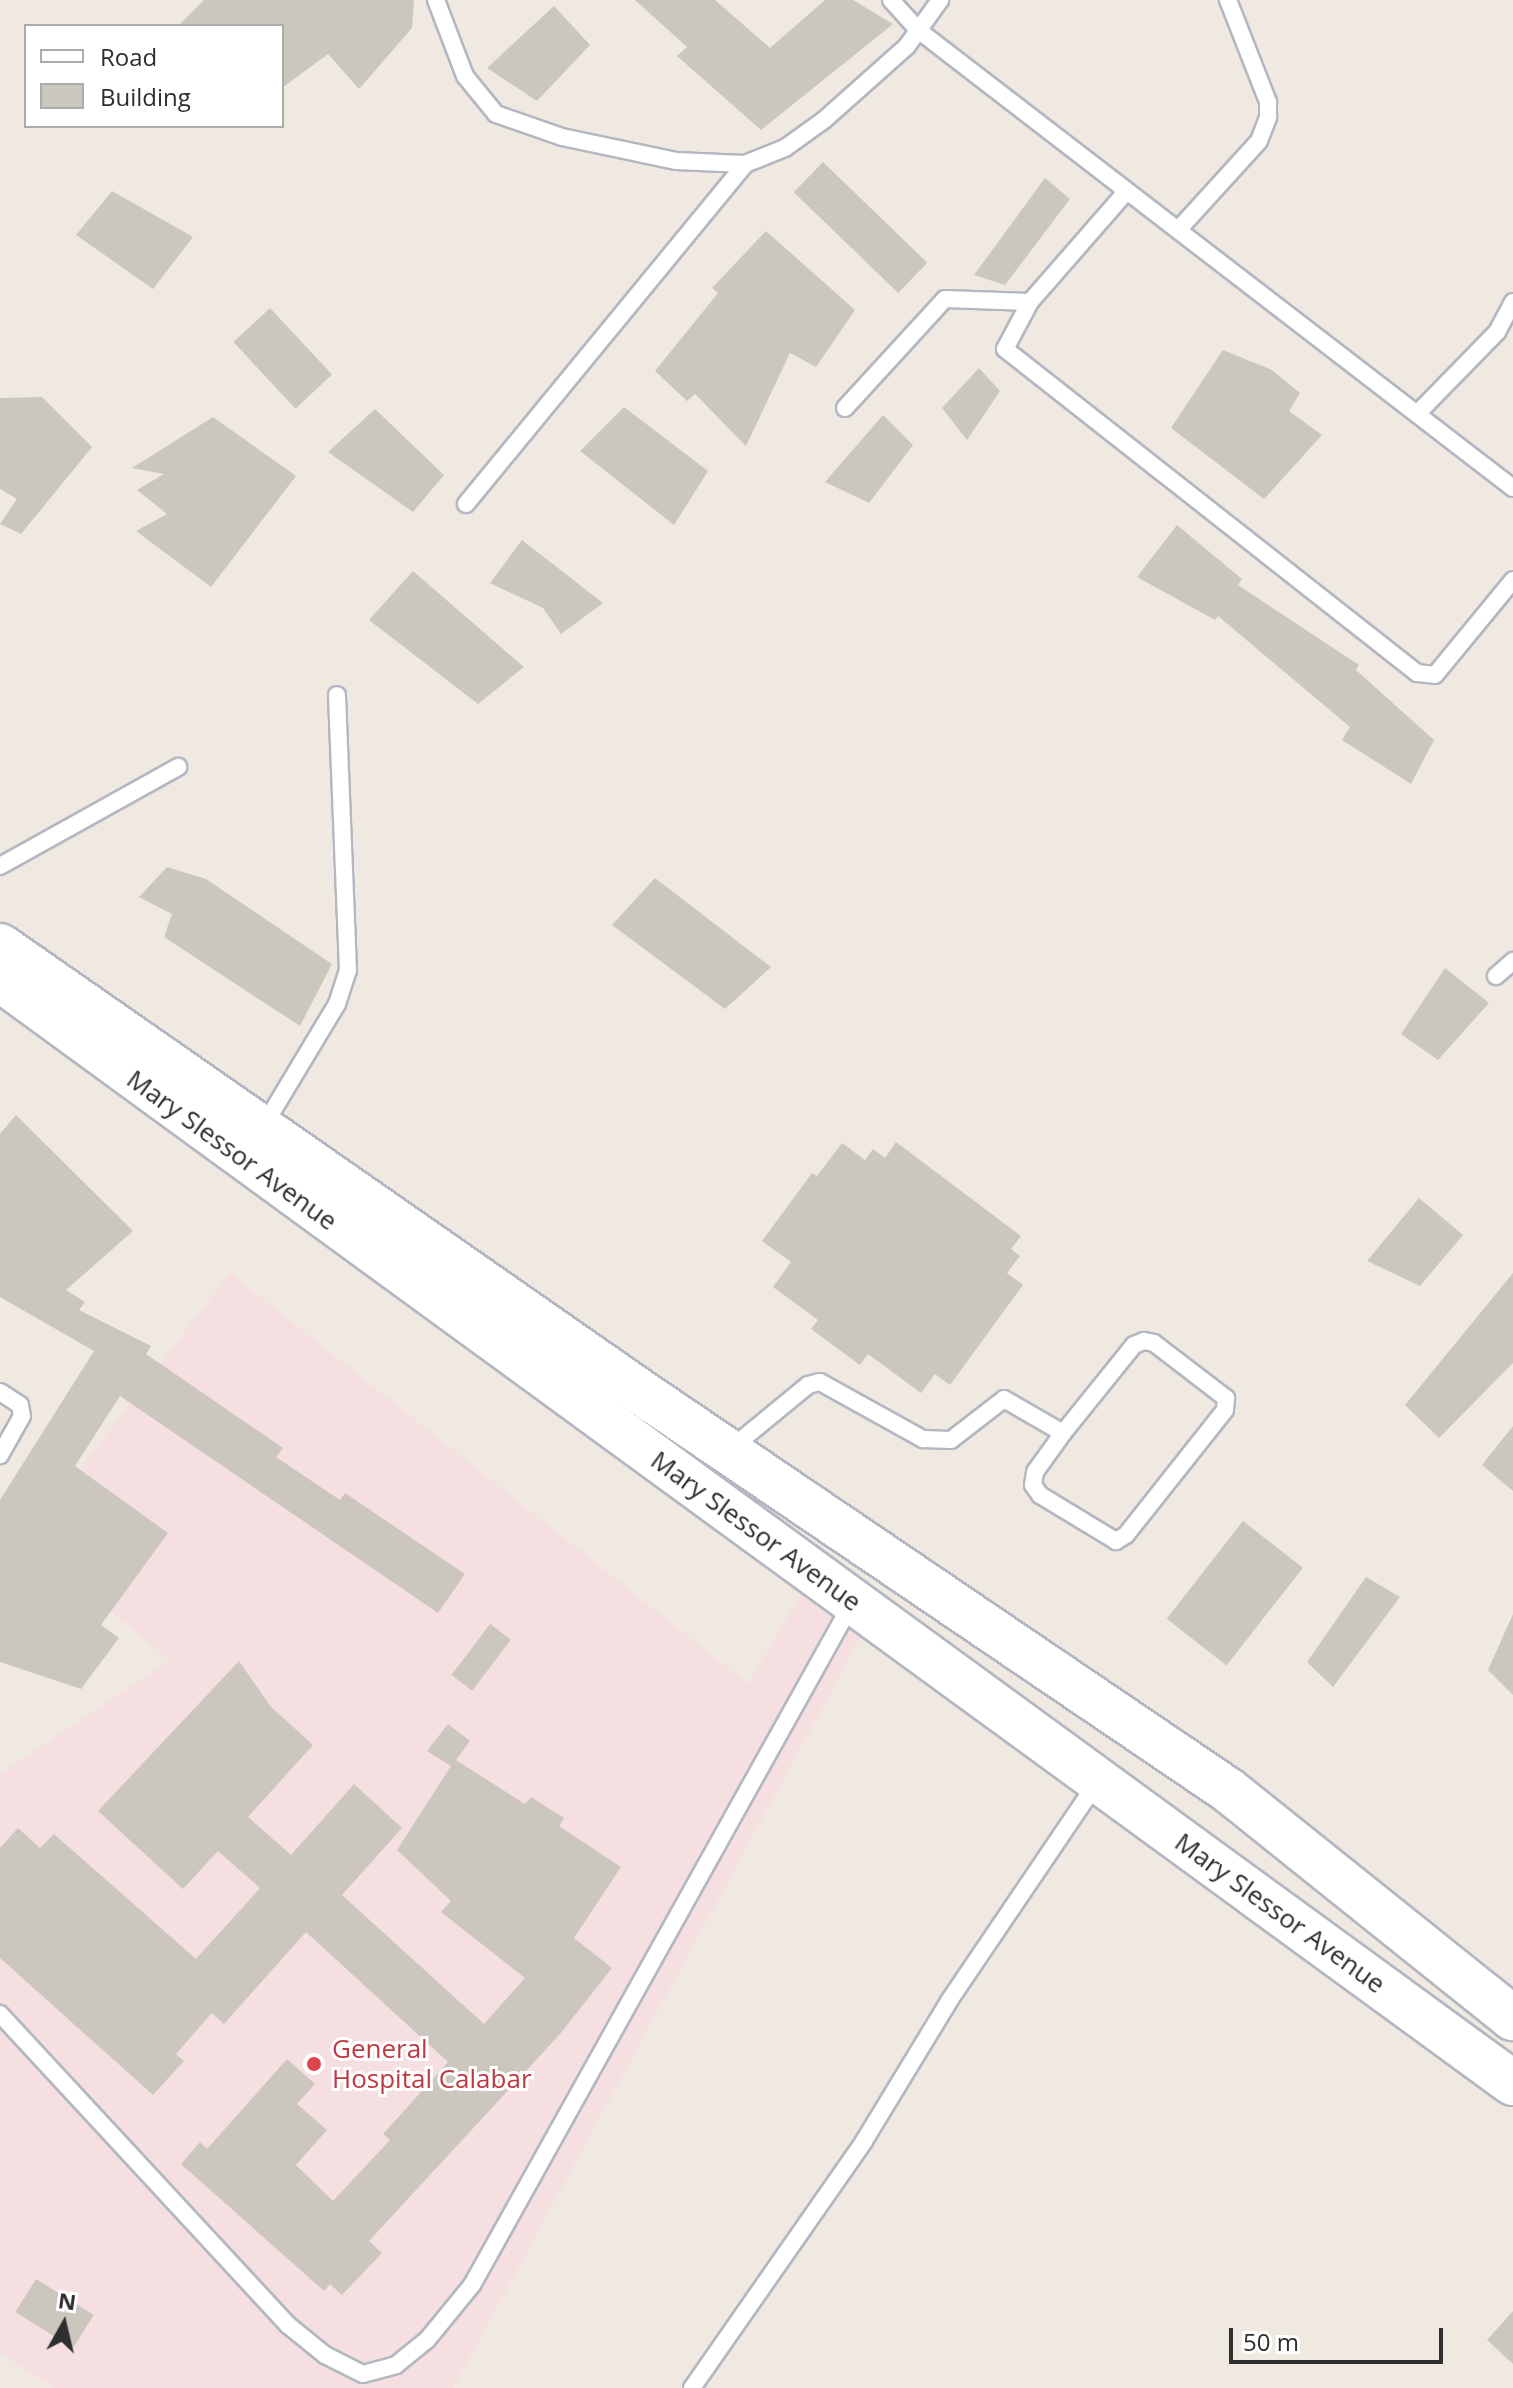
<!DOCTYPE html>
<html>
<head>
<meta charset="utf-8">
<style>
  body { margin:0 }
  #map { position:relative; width:1513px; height:2388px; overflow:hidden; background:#efe9e1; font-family:"Open Sans",sans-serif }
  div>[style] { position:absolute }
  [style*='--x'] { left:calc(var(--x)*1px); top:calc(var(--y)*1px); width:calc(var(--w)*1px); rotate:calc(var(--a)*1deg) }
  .medical>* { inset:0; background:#f5dfe0 }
  .building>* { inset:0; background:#cbc7bf; transform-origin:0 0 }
  .roads { filter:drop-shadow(2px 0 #b4b7c1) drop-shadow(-2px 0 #b4b7c1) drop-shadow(0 2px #b4b7c1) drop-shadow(0 -2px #b4b7c1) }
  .service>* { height:16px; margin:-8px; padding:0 8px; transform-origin:8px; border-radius:8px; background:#fff }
  .secondary>* { height:44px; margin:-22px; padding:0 22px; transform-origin:22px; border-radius:22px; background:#fff }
  .dots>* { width:22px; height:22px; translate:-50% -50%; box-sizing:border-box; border:4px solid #fff; border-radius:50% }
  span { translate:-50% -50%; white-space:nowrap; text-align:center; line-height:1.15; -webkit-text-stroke:6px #fff; paint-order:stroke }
  .street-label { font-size:26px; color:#2e2e2e }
  .health-label { font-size:26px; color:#be3a42 }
  .left { translate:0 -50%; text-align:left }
  .legend { position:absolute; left:24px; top:24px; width:260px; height:104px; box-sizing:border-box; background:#fff; border:2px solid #ababab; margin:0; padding:10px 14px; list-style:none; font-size:24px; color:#2e2e2e }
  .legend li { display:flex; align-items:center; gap:16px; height:40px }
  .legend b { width:40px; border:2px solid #ababab }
  .north { position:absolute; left:24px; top:2284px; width:80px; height:80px; -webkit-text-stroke:6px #fff; paint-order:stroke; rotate:8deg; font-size:22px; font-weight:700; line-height:32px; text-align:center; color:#2e2e2e }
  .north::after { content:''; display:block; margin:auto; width:28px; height:36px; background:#2e2e2e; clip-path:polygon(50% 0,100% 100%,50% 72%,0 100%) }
  .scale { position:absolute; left:1229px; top:2328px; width:214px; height:36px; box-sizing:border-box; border:4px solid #2e2e2e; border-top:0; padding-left:10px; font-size:24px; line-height:28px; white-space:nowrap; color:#2e2e2e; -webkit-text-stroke:6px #fff; paint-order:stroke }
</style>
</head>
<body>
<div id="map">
  <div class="medical">
    <div style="clip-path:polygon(230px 1273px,748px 1684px,803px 1591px,864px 1631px,453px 2388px,54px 2388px,0 2353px,0 1774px,170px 1660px,41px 1555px,97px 1480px,80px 1469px)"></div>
  </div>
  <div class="building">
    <div style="clip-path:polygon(204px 0,414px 0,412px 28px,359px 89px,328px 54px,282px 88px,282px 26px,178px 26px)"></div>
    <div style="clip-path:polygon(635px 0,715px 0,770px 48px,825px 0,853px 0,893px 24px,761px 130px,677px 56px,687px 47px)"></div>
    <div style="clip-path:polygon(554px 6px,590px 45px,537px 101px,487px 68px)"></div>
    <div style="left:823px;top:162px;width:145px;height:42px;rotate:44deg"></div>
    <div style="clip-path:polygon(1045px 178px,1070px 199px,1005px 285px,974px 275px)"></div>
    <div style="clip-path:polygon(112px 191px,193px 237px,153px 289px,76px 235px)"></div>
    <div style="clip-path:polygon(766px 231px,855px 310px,816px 367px,790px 353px,746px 446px,695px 394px,687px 401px,655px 371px,718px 293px,712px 288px)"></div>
    <div style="left:270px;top:308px;width:91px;height:50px;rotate:47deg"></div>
    <div style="clip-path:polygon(1223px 350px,1272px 370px,1300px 393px,1289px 411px,1322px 435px,1264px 499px,1171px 428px)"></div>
    <div style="clip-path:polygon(979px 368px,1000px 391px,967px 440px,942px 408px)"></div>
    <div style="clip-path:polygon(42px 397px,92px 447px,21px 534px,0 524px,17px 499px,0 489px,0 398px)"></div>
    <div style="clip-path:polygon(624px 407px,708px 471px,674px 525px,580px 451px)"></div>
    <div style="clip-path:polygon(375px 409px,444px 475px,413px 512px,328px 452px)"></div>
    <div style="clip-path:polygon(883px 415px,913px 445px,869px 503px,825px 482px)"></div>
    <div style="clip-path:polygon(213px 417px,296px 476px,211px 587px,136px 531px,167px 514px,137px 490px,164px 474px,132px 468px)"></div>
    <div style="clip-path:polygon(1177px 525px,1242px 579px,1238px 585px,1359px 665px,1356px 670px,1434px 740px,1411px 784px,1342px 740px,1350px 727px,1218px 616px,1215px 620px,1137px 577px)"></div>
    <div style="clip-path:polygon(522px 540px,603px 603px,561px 634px,543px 608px,490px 583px)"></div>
    <div style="clip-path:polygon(413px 571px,524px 667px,478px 704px,369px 620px)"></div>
    <div style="clip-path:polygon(167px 867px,206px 879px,332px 964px,300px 1026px,164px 937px,172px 914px,139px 897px)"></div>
    <div style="clip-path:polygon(655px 878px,771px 967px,725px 1009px,612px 925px)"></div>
    <div style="clip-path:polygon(1445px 968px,1489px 1003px,1438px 1060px,1401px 1034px)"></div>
    <div style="clip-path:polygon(16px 1115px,133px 1231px,66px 1290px,85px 1302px,79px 1310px,151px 1346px,146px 1354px,283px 1448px,276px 1457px,340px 1500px,345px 1493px,465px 1574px,438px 1613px,120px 1396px,75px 1466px,168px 1533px,101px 1625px,119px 1638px,81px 1689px,0 1662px,0 1500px,94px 1351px,0 1297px,0 1134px)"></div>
    <div style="clip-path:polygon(896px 1142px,1021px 1236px,1011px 1249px,1020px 1256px,1007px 1273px,1023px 1285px,950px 1385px,935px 1374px,921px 1393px,868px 1354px,860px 1365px,811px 1329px,818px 1320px,773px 1287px,791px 1262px,762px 1241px,812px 1173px,817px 1176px,842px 1143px,865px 1160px,873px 1149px,885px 1158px)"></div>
    <div style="clip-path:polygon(1419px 1198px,1463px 1235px,1420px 1286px,1367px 1261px)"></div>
    <div style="clip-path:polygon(1513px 1273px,1513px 1363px,1439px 1438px,1405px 1405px)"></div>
    <div style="clip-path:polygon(1513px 1426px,1513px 1491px,1482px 1465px)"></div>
    <div style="left:1243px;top:1521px;width:76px;height:124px;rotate:38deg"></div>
    <div style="clip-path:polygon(1366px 1577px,1400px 1597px,1333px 1687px,1307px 1662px)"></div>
    <div style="clip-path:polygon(1513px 1614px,1513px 1695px,1488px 1670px)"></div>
    <div style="left:490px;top:1624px;width:26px;height:64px;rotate:37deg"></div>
    <div style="clip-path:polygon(239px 1661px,271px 1707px,313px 1745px,248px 1817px,291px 1855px,354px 1784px,402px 1828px,342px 1895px,484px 2024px,525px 1978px,441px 1912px,451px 1901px,397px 1850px,451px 1766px,427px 1751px,448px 1724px,470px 1741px,456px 1760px,525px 1804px,531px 1797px,564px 1818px,559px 1826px,621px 1867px,574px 1938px,612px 1968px,560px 2034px,369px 2241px,382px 2253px,342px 2295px,330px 2284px,324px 2291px,181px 2164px,200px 2142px,207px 2149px,287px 2059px,315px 2084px,297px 2104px,327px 2130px,296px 2165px,333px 2201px,390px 2140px,383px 2134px,448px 2062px,306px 1932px,224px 2024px,212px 2013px,176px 2054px,184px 2061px,153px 2095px,0 1958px,0 1848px,18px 1828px,40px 1848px,54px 1834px,196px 1959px,260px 1888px,218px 1851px,183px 1889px,98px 1811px)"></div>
    <div style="left:36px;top:2279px;width:68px;height:39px;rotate:32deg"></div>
    <div style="clip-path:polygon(1513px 2311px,1513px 2364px,1487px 2340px)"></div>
  </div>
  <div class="roads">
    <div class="service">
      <div style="--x:436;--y:0;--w:81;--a:69.1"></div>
      <div style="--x:465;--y:76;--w:49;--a:50.8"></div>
      <div style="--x:496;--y:114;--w:70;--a:19.2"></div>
      <div style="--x:562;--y:137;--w:116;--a:11.9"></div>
      <div style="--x:676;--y:161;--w:69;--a:2.5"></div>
      <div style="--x:745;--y:164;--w:43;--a:-21.8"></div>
      <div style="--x:785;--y:148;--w:48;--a:-35.7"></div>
      <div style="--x:824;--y:120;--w:111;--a:-41.7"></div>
      <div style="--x:907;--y:46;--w:57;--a:-54.3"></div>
      <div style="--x:891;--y:0;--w:40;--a:48"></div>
      <div style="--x:918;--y:30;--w:751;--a:37.59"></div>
      <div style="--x:1178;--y:230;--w:120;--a:-47.7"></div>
      <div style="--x:1259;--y:141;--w:26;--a:-69"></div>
      <div style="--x:1268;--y:117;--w:15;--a:-90"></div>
      <div style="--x:1268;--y:102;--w:110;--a:-111.4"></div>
      <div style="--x:1030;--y:302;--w:53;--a:118"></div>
      <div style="--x:1005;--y:349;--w:524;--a:38.18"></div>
      <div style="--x:1417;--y:673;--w:18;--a:6"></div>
      <div style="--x:1435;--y:675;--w:123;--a:-50.6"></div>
      <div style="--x:845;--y:408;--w:148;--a:-47.5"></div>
      <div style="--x:945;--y:299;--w:85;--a:2"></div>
      <div style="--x:1030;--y:302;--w:147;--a:-48.9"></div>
      <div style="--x:1417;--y:414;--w:115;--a:-45.7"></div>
      <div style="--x:1497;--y:332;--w:34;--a:-62"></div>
      <div style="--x:466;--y:504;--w:440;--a:-50.6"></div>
      <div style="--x:0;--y:866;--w:204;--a:-29.1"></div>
      <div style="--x:1496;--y:976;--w:23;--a:-41"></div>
      <div style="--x:263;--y:1127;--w:144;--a:-59"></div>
      <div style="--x:337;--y:1004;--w:36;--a:-72"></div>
      <div style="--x:348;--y:970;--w:275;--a:-92.3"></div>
      <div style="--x:0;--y:1392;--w:24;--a:33"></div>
      <div style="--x:20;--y:1405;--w:11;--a:80"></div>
      <div style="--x:22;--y:1416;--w:45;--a:119.4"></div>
      <div style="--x:729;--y:1450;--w:102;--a:-39.4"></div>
      <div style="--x:808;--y:1385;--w:12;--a:-14"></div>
      <div style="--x:820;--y:1382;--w:118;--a:29"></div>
      <div style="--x:923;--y:1439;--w:28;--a:2"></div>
      <div style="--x:951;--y:1440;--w:67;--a:-37.7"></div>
      <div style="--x:1004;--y:1399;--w:68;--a:30"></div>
      <div style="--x:1063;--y:1433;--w:113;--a:-51.1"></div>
      <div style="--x:1134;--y:1345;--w:11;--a:-22"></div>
      <div style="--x:1144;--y:1341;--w:10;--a:11"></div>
      <div style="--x:1154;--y:1343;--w:91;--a:37.4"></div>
      <div style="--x:1226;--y:1398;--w:12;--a:95"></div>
      <div style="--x:1225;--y:1410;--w:159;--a:128.4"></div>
      <div style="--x:1126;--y:1535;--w:12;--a:149"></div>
      <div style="--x:1116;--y:1541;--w:89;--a:-148.8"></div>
      <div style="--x:1040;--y:1495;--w:12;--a:-125"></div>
      <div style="--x:1033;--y:1485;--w:13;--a:-81"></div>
      <div style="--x:1035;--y:1472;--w:48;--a:-54.3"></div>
      <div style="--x:0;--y:2014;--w:424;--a:47.2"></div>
      <div style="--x:288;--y:2325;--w:48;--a:39"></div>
      <div style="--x:325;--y:2355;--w:42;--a:26.6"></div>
      <div style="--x:363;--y:2374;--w:34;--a:-15"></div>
      <div style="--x:396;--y:2365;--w:40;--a:-39"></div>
      <div style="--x:427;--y:2340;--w:71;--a:-50.7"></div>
      <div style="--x:472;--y:2285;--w:781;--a:-60.87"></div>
      <div style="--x:692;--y:2388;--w:301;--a:-55.1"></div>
      <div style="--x:864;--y:2141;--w:164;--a:-58.7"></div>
      <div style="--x:949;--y:2001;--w:264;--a:-55.9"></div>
    </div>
    <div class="secondary">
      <div style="--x:0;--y:946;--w:782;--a:34.85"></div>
      <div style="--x:642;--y:1393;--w:708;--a:34.12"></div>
      <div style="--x:1228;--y:1790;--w:365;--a:38.7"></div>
      <div style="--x:0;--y:979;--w:1873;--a:36.12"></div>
    </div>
  </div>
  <div class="dots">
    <div style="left:314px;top:2064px;background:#e0444e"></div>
  </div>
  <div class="street-label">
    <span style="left:232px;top:1150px;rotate:36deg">Mary Slessor Avenue</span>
    <span style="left:756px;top:1531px;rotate:36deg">Mary Slessor Avenue</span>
    <span style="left:1280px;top:1913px;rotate:36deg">Mary Slessor Avenue</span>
  </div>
  <div class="health-label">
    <span class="left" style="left:332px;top:2064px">General<br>Hospital Calabar</span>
  </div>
  <ul class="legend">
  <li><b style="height:10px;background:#fff"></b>Road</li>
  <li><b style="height:22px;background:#cbc7bf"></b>Building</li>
  </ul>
  <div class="north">N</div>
  <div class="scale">50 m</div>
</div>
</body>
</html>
